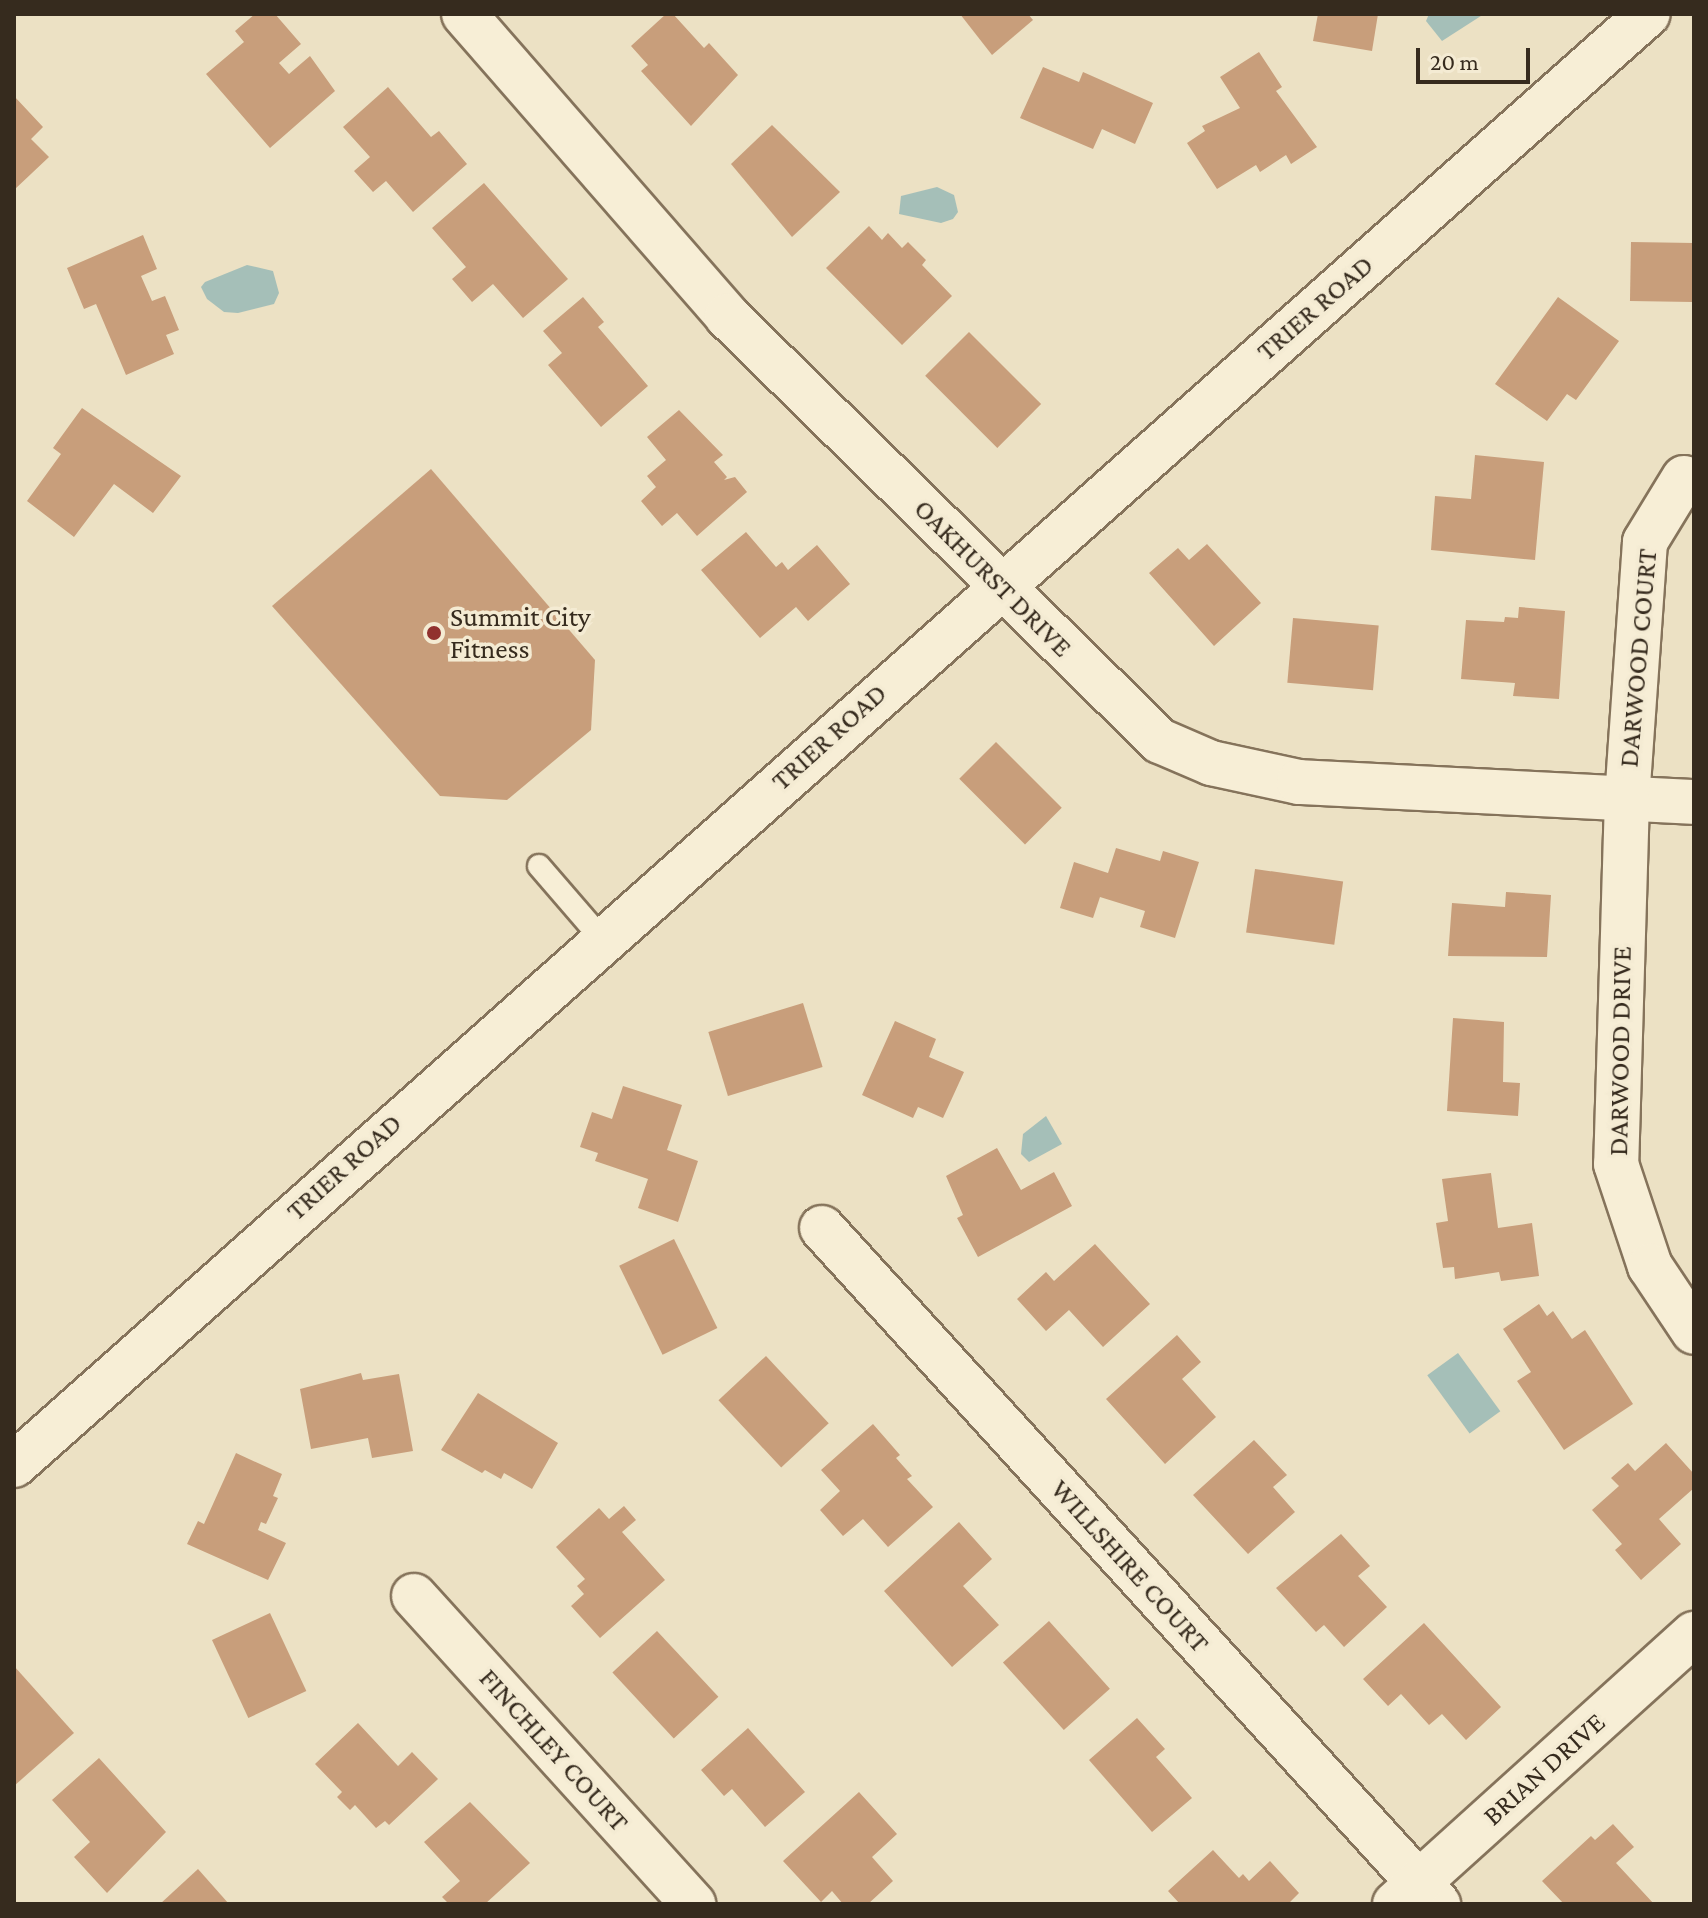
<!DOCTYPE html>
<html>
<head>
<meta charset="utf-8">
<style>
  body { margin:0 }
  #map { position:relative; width:1708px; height:1918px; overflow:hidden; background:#ece1c4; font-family:"Crimson Pro",serif }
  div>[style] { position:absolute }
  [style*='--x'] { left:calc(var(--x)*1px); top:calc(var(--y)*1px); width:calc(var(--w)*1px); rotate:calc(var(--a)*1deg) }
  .water>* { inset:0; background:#a5bfb8; transform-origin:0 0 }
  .building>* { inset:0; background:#c89e7b; transform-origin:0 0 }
  .roads { filter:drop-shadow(2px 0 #85735b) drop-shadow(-2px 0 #85735b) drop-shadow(0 2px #85735b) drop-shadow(0 -2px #85735b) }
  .service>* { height:22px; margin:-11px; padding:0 11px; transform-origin:11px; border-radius:11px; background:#f7eed6 }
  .minor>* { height:44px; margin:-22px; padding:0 22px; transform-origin:22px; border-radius:22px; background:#f7eed6 }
  .tertiary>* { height:44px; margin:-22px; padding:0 22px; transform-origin:22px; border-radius:22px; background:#f7eed6 }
  .dots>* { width:22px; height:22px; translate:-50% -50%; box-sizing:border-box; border:4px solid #f4ebd3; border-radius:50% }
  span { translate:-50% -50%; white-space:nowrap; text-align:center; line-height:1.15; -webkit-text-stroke:7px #f4ebd3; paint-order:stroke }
  .street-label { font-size:28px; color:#362b1e }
  .poi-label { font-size:28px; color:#362b1e }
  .left { translate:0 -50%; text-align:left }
  .frame { position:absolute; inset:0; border:16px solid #362b1e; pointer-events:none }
  .scale { position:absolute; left:1416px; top:48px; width:114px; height:36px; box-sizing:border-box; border:4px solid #362b1e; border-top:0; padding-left:10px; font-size:24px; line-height:28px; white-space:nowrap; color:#362b1e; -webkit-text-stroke:6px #f4ebd3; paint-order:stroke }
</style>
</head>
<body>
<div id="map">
  <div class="water">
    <div style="clip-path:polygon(1429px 14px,1484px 14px,1442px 41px,1426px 21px)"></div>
    <div style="clip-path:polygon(937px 187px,954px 195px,958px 212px,953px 219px,941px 223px,899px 214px,901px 196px)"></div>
    <div style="clip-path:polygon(247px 265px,273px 271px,279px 293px,274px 304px,238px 313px,224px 312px,207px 299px,201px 287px,205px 282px)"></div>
    <div style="clip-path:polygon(1046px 1116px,1062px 1144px,1029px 1162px,1021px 1154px,1023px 1134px)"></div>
    <div style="left:1458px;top:1353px;width:72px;height:38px;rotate:54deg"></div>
  </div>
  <div class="building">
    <div style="clip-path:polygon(255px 14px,275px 14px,301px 44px,279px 63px,289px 74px,310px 56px,335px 91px,270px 148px,206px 74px,244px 42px,235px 31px)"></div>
    <div style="clip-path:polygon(666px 14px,673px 14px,704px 48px,709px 43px,738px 75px,691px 126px,641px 71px,648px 65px,631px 46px)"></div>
    <div style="clip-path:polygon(960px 14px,1028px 14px,1033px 20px,992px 55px)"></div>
    <div style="clip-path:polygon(1318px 14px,1378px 14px,1372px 51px,1313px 41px)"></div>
    <div style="clip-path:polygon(1259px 52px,1282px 87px,1276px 91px,1317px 147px,1291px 164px,1286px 155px,1260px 172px,1256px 165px,1217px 189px,1187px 143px,1205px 131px,1202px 126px,1240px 108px,1220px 77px)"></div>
    <div style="clip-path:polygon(1043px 67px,1079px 82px,1083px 72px,1153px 103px,1135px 144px,1102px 129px,1093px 149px,1020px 118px)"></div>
    <div style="clip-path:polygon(388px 87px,431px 137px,439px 131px,467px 164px,413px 212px,386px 181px,373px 192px,354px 171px,370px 157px,343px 127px)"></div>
    <div style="clip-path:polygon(14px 96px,43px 127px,31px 139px,49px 157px,14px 190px)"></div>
    <div style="clip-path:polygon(772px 125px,840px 192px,792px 237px,731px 164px)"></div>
    <div style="clip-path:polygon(484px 183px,568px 279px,523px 318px,493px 284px,472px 302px,452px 279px,466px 267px,432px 228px)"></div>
    <div style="clip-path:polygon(869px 226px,882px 240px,888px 233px,902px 248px,908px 242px,926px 260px,922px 265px,952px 296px,902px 345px,826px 268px)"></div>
    <div style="clip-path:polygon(143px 235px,157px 269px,141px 276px,152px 301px,165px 296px,179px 330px,166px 335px,174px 354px,126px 375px,96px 304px,84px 309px,67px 268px)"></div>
    <div style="left:1631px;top:242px;width:63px;height:59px;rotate:1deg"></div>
    <div style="clip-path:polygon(583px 297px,604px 322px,598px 327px,648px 386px,601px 427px,548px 365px,562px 353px,543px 331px)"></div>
    <div style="clip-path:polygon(1558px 297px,1619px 341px,1576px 400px,1567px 394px,1547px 421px,1495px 384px)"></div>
    <div style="left:969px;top:332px;width:102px;height:62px;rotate:45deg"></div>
    <div style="clip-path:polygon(82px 408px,181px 476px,153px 513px,114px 484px,74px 537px,27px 501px,61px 454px,53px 448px)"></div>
    <div style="clip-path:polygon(679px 410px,723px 455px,714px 462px,727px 477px,724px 480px,735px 477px,747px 492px,697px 536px,677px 513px,662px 526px,641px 501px,656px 487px,647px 476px,666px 460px,647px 437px)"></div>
    <div style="clip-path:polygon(1475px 455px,1544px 462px,1535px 560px,1431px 550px,1435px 496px,1471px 499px)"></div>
    <div style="clip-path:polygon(431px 469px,595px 660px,591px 730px,507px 800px,440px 796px,272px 606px)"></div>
    <div style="clip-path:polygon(746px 532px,776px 567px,782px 562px,788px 570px,817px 545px,850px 584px,808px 621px,796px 607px,760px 638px,701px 570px)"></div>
    <div style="clip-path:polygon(1207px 544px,1261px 603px,1214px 646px,1149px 573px,1178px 548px,1189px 560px)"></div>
    <div style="clip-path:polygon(1519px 607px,1565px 611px,1559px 699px,1513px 696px,1515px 683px,1461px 679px,1466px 620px,1504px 622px,1505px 617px,1518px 618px)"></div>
    <div style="left:1293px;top:618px;width:86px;height:65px;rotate:5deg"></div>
    <div style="left:996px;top:742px;width:93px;height:52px;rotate:45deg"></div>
    <div style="clip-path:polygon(1116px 848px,1160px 861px,1163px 851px,1199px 862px,1175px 938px,1140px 927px,1145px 911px,1100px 897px,1093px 918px,1060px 908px,1074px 862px,1108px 873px)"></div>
    <div style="left:1255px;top:869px;width:89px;height:64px;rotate:8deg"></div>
    <div style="clip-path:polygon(1506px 892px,1551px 895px,1547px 957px,1448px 956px,1452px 903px,1505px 907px)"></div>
    <div style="left:803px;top:1003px;width:67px;height:99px;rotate:73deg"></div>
    <div style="clip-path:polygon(1453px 1018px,1504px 1022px,1503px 1082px,1520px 1083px,1518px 1116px,1447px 1111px)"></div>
    <div style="clip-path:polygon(895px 1021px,936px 1039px,929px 1057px,964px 1072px,943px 1118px,918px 1107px,913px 1118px,862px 1095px)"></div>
    <div style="clip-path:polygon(623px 1086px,682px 1105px,667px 1150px,698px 1161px,678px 1222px,638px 1208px,648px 1179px,595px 1161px,598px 1153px,580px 1147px,592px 1112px,612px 1119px)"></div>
    <div style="clip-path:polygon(997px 1148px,1021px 1190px,1054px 1172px,1072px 1206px,978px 1257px,957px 1218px,963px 1215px,946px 1176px)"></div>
    <div style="clip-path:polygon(1491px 1173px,1498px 1228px,1532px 1223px,1539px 1276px,1501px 1281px,1499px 1272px,1455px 1279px,1454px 1267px,1443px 1268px,1436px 1223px,1448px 1221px,1442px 1179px)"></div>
    <div style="left:674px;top:1239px;width:99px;height:61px;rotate:64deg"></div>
    <div style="clip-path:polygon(1095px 1244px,1150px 1304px,1103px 1347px,1069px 1310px,1046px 1331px,1017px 1299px,1046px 1272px,1054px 1281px)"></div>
    <div style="clip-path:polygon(1539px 1304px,1547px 1316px,1553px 1311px,1572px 1339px,1585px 1330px,1633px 1404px,1564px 1450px,1517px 1381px,1531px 1372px,1503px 1329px)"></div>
    <div style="clip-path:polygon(1177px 1335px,1201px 1362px,1182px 1379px,1216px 1417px,1165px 1464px,1106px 1399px)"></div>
    <div style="left:766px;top:1356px;width:92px;height:65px;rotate:47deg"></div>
    <div style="clip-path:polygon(361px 1373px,363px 1380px,399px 1374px,413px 1451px,372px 1458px,368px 1438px,311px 1449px,300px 1389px)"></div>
    <div style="clip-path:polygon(478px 1393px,558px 1443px,532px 1489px,504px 1473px,501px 1479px,485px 1470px,482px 1473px,441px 1450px)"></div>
    <div style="clip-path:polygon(873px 1424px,900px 1455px,896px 1458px,912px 1476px,907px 1479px,933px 1507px,888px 1547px,863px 1519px,843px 1536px,820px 1510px,840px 1491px,821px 1470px)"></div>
    <div style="clip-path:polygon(1254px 1440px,1287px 1475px,1273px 1487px,1295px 1512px,1248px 1554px,1193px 1495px)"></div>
    <div style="clip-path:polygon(1666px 1443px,1694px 1474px,1694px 1488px,1659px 1519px,1681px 1544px,1641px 1580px,1615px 1550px,1622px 1544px,1592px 1510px,1619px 1486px,1611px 1478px,1628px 1463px,1635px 1471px)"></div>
    <div style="clip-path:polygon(236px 1453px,282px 1474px,273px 1496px,278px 1498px,266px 1524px,261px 1522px,258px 1530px,286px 1543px,268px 1580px,187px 1544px,198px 1521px,204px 1524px)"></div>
    <div style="clip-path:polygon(624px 1506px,636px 1520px,622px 1532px,665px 1580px,600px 1638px,571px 1606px,584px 1594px,577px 1586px,585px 1579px,556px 1547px,599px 1508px,609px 1519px)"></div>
    <div style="clip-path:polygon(959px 1522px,992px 1559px,963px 1586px,999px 1625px,952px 1667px,884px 1591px)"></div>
    <div style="clip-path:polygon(1341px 1534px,1370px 1566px,1358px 1576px,1387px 1607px,1344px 1647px,1324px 1625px,1316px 1632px,1276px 1588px)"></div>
    <div style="left:270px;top:1613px;width:86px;height:64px;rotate:65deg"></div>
    <div style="left:1049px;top:1621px;width:91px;height:62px;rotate:48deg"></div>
    <div style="clip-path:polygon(1424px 1623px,1501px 1707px,1466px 1740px,1442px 1714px,1429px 1725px,1401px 1694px,1388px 1706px,1363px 1679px)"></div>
    <div style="left:657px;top:1631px;width:90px;height:61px;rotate:47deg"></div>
    <div style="clip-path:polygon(14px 1666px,74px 1733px,14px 1786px)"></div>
    <div style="clip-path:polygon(1137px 1718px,1165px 1749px,1156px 1757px,1192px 1798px,1152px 1832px,1089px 1760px)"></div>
    <div style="clip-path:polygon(358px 1723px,398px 1766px,412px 1752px,438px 1779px,389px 1825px,385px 1821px,376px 1828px,355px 1805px,350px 1810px,337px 1797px,342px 1792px,315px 1764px)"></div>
    <div style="clip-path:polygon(748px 1728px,805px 1792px,765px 1827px,732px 1789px,724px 1796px,701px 1770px)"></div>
    <div style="clip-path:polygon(99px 1758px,166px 1832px,107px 1893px,74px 1857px,90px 1842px,52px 1800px)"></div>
    <div style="clip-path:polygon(859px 1792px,897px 1834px,872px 1857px,893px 1881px,868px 1904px,843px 1904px,832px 1891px,821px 1902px,783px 1861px)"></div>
    <div style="clip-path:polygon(470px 1802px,530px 1863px,485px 1904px,449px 1904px,442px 1897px,460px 1881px,424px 1842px)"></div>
    <div style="clip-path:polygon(1613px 1824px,1634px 1847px,1616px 1863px,1654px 1904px,1564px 1904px,1542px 1881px,1591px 1836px,1595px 1840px)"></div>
    <div style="clip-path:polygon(1213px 1850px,1239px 1878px,1243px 1874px,1249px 1881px,1270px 1861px,1299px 1893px,1288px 1904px,1180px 1904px,1168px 1891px)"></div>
    <div style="clip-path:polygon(198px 1869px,229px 1904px,160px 1904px)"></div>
  </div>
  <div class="roads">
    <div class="service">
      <div style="--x:539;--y:866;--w:96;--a:49.2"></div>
    </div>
    <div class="minor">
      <div style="--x:464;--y:14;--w:400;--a:48.9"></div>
      <div style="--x:727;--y:316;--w:607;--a:44.47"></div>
      <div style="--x:1160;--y:741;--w:56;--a:23.3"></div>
      <div style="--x:1211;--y:763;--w:90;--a:12.2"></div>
      <div style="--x:1299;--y:782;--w:396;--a:2.9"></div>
      <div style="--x:1684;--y:478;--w:75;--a:121.4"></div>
      <div style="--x:1645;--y:542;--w:258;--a:94"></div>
      <div style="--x:1627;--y:799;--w:365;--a:91.7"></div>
      <div style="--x:1616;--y:1164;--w:108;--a:71.6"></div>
      <div style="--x:1650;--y:1266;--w:79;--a:56.3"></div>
      <div style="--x:822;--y:1228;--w:915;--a:47.66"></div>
      <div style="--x:414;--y:1596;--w:416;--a:47.8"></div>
      <div style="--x:1395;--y:1904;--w:403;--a:-42.1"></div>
    </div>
    <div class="tertiary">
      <div style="--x:14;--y:1465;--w:2185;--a:-41.61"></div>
    </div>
  </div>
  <div class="dots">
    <div style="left:434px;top:633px;background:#91312e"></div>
  </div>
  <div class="street-label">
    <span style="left:1315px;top:308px;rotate:-41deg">TRIER ROAD</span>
    <span style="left:993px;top:578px;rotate:45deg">OAKHURST DRIVE</span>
    <span style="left:1638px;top:658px;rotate:-85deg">DARWOOD COURT</span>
    <span style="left:829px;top:737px;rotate:-42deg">TRIER ROAD</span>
    <span style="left:1620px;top:1051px;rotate:-89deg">DARWOOD DRIVE</span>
    <span style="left:344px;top:1167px;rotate:-42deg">TRIER ROAD</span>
    <span style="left:1130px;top:1566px;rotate:48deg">WILLSHIRE COURT</span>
    <span style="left:554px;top:1750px;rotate:48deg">FINCHLEY COURT</span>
    <span style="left:1544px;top:1769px;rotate:-42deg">BRIAN DRIVE</span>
  </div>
  <div class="poi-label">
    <span class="left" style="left:450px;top:633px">Summit City<br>Fitness</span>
  </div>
  <div class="frame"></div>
  <div class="scale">20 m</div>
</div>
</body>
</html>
